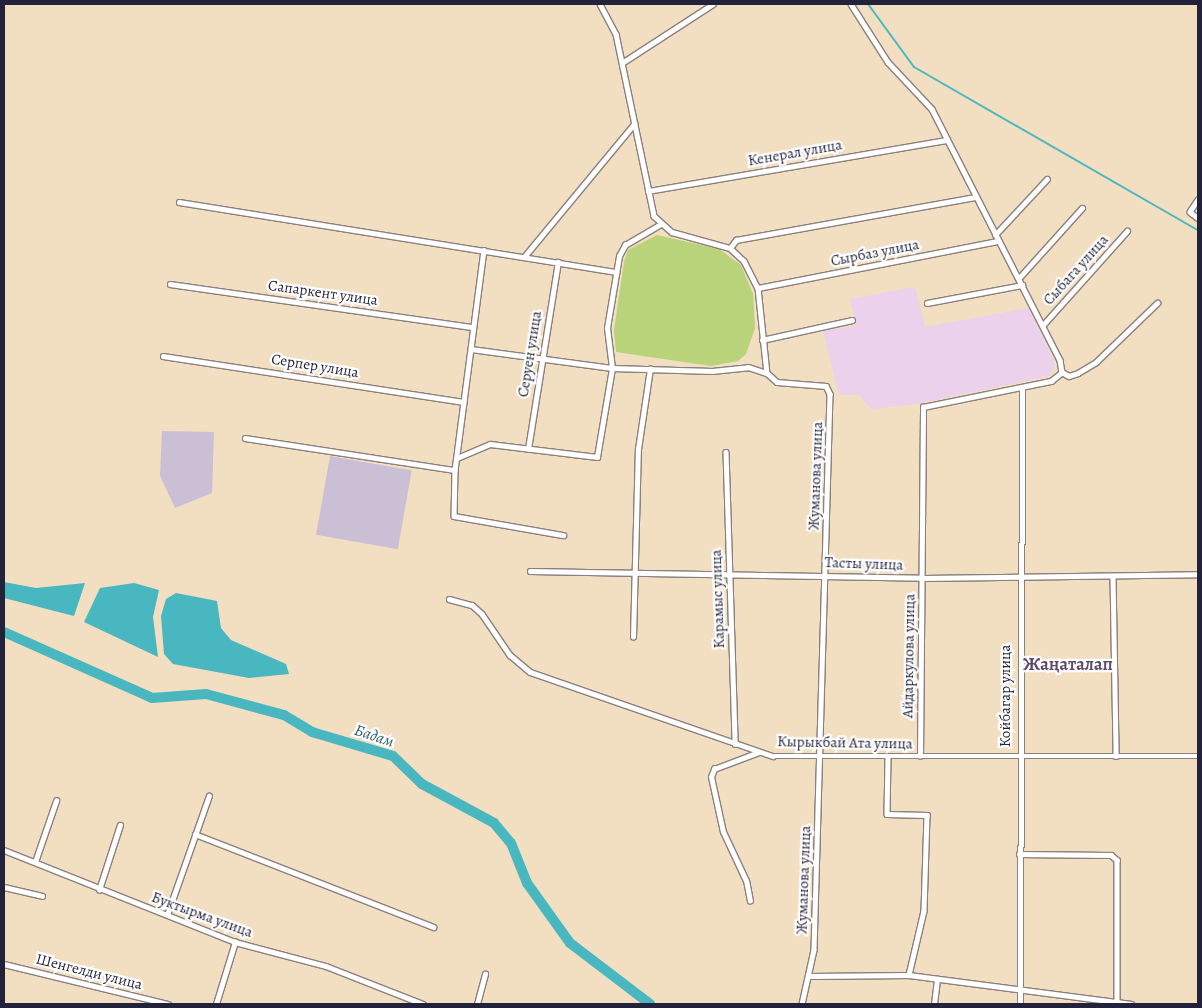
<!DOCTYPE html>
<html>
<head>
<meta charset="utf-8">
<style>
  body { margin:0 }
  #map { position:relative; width:1202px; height:1008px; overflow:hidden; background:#f2dec0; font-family:Alegreya,serif }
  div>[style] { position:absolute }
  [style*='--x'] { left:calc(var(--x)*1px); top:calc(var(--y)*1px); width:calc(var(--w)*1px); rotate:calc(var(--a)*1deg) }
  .built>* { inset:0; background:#ebd1ec }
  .industrial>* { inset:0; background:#cbbfd6; transform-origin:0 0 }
  .green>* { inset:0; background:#b8d379 }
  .water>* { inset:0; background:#48b7c0 }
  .stream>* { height:2px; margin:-1px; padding:0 1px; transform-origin:1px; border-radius:1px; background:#48b7c0 }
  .river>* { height:10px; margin:-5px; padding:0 5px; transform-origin:5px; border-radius:5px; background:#48b7c0 }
  .roads { filter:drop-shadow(1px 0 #8a807e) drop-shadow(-1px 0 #8a807e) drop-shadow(0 1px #8a807e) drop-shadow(0 -1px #8a807e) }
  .street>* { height:4.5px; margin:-2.25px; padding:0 2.25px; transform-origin:2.25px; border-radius:2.25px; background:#fff }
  span { translate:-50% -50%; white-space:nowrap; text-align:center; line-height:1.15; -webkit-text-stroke:4.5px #fff; paint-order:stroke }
  .street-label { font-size:15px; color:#22223b }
  .water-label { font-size:16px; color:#315e70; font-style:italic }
  .quarter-label { font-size:18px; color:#5e4a6d; font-weight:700 }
  .frame { position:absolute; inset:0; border:5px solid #22223b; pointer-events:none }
</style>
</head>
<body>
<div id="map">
  <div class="built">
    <div style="clip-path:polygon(915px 287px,925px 327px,1029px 308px,1054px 361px,1054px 369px,1049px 376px,917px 404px,871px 409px,859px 395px,839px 395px,823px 331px,856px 326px,850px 299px)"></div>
  </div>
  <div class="industrial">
    <div style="clip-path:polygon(162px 431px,214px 432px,212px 493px,175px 508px,160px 476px)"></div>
    <div style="left:330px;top:456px;width:83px;height:80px;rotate:10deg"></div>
  </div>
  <div class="green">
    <div style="clip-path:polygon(657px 235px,719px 249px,741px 265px,753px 294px,755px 328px,746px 354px,738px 361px,711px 366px,616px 352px,614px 330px,624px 262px,628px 250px)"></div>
  </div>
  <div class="water">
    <div style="clip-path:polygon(4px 582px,36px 588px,85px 583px,74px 616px,4px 598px)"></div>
    <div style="clip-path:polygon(134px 583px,159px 590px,153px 617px,158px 657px,84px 622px,100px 588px)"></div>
    <div style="clip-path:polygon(176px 593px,217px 601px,221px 628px,231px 640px,286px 664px,289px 674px,249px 678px,173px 664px,164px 654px,161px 616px,166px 599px)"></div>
  </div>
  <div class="stream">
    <div style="--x:868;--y:4;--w:78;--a:53.9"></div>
    <div style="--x:914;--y:67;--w:327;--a:29.9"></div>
  </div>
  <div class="river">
    <div style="--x:4;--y:632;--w:162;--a:24"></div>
    <div style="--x:152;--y:698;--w:54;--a:-4.2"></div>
    <div style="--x:206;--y:694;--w:81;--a:15.1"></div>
    <div style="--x:284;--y:715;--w:33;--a:31"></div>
    <div style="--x:312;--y:732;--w:84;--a:16.5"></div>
    <div style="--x:393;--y:756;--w:40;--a:44"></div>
    <div style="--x:422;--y:784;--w:82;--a:28.4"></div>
    <div style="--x:494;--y:823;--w:26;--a:50"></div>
    <div style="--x:511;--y:843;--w:43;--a:68.2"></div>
    <div style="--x:527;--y:883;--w:74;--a:54.4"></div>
    <div style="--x:570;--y:943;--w:101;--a:37.3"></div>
  </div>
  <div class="roads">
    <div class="street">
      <div style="--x:600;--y:4;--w:34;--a:62"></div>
      <div style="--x:616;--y:34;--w:186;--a:78.2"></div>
      <div style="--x:654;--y:216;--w:24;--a:42"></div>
      <div style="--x:672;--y:232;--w:60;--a:15.4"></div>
      <div style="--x:730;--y:248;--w:19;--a:43"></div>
      <div style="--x:744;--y:261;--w:30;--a:63"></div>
      <div style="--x:758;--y:288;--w:85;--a:84"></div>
      <div style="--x:767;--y:373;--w:13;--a:42"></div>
      <div style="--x:777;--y:382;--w:49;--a:4.7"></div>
      <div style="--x:826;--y:386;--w:9;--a:63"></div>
      <div style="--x:830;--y:394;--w:556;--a:91.65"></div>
      <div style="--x:814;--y:950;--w:55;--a:102.5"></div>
      <div style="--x:851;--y:4;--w:69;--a:57.5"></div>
      <div style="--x:888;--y:62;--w:64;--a:46.9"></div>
      <div style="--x:932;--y:109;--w:282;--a:63"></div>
      <div style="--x:1060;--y:360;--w:12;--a:81"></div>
      <div style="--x:622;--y:63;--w:108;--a:-33"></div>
      <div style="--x:648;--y:191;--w:303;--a:-9.7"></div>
      <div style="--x:1198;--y:200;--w:14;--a:124"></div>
      <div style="--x:1190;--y:212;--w:10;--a:37"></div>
      <div style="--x:179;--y:202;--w:443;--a:9.1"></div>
      <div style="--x:995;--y:235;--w:76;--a:-47.1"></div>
      <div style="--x:730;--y:248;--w:10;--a:-53"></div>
      <div style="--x:736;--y:240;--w:244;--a:-10.2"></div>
      <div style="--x:484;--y:250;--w:222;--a:97.5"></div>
      <div style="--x:455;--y:470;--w:46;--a:91.2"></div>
      <div style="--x:454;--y:516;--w:111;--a:9.9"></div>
      <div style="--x:524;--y:257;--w:173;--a:-50.4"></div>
      <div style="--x:1019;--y:278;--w:94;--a:-48"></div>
      <div style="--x:170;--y:284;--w:306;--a:8.1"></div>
      <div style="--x:758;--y:288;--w:245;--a:-11.1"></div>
      <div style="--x:927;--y:303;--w:97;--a:-10.7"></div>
      <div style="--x:1043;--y:325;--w:126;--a:-48.2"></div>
      <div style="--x:762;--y:340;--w:92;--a:-12.5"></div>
      <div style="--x:471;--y:349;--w:142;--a:7.7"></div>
      <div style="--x:612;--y:368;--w:100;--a:1.7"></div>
      <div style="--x:712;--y:371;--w:36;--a:-6"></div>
      <div style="--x:748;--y:367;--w:20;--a:18"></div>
      <div style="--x:163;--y:356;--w:304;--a:8.7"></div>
      <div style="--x:245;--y:438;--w:212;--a:8.7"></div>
      <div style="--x:528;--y:449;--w:189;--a:-80.9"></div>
      <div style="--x:726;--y:452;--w:292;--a:88.2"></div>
      <div style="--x:457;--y:458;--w:36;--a:-23"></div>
      <div style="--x:490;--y:444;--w:108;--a:6.9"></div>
      <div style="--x:597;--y:457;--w:90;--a:-80.4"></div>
      <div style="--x:612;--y:368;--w:40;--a:-97.1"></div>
      <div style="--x:607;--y:328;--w:73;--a:-80.5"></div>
      <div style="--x:619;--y:256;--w:13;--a:-61"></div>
      <div style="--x:625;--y:245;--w:42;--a:-30.3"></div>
      <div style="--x:530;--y:571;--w:393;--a:1"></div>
      <div style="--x:923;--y:578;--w:275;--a:-0.8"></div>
      <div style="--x:1113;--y:576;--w:180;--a:89"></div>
      <div style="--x:449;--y:599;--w:24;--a:15"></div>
      <div style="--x:472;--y:605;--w:13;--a:42"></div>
      <div style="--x:482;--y:614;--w:50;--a:55.7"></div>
      <div style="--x:510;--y:655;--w:26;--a:40"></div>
      <div style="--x:530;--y:672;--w:257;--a:19.1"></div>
      <div style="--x:773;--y:756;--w:425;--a:0"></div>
      <div style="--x:633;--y:637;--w:188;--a:-88.5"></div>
      <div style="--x:638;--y:449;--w:81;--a:-81.5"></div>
      <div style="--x:920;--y:756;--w:349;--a:-89.5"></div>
      <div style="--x:923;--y:407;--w:131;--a:-11.5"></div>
      <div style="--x:1051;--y:381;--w:14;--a:-39"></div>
      <div style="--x:1062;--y:372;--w:8;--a:30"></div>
      <div style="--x:1069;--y:376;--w:9;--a:-18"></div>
      <div style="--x:1078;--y:373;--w:21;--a:-31"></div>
      <div style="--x:1096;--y:362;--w:85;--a:-44"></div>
      <div style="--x:888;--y:757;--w:57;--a:91"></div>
      <div style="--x:887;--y:814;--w:40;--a:1.4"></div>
      <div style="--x:927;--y:815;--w:96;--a:91.8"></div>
      <div style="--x:924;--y:911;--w:66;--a:103.2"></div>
      <div style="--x:195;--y:834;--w:256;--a:21.3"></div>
      <div style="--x:4;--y:850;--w:249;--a:21.7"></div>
      <div style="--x:235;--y:942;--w:94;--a:14.8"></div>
      <div style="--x:326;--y:966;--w:104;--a:21.4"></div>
      <div style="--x:1019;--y:854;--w:92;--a:0.6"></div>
      <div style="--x:1111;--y:855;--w:8;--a:40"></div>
      <div style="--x:1117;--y:860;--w:143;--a:90"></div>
      <div style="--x:35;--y:862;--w:65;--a:-71"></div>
      <div style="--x:4;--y:887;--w:39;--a:13"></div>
      <div style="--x:99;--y:890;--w:68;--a:-72.1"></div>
      <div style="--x:750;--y:901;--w:20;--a:-101"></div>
      <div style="--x:746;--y:881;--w:54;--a:-115.1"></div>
      <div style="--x:723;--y:832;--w:56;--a:-102.3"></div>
      <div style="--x:711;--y:777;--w:9;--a:-69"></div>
      <div style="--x:714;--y:769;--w:48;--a:-20.7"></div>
      <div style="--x:167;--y:915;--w:126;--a:-70.6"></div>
      <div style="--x:4;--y:964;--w:169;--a:13.7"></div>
      <div style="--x:810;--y:976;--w:99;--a:-0.6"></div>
      <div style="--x:909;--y:975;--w:224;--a:7.4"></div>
      <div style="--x:216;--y:1004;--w:65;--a:-73"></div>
      <div style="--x:477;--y:1004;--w:31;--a:-75"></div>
      <div style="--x:934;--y:1004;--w:25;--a:-83"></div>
      <div style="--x:1020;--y:1004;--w:615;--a:-89.81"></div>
    </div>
  </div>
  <div class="street-label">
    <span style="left:795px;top:153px;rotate:-10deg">Кенерал улица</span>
    <span style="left:875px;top:253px;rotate:-11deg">Сырбаз улица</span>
    <span style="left:1076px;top:270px;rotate:-48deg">Сыбага улица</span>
    <span style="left:323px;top:293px;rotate:8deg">Сапаркент улица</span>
    <span style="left:530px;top:354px;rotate:-81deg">Серуен улица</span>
    <span style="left:315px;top:366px;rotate:9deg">Серпер улица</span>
    <span style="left:816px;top:476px;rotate:-88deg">Жуманова улица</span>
    <span style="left:864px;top:564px;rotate:2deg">Тасты улица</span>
    <span style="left:718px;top:599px;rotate:-92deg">Карамыс улица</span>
    <span style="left:909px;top:656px;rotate:-89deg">Айдаркулова улица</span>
    <span style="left:1006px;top:696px;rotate:-90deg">Койбагар улица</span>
    <span style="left:845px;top:743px;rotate:1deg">Кырыкбай Ата улица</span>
    <span style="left:804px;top:880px;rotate:-88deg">Жуманова улица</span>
    <span style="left:202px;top:915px;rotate:20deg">Буктырма улица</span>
    <span style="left:89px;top:972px;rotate:14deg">Шенгелди улица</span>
  </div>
  <div class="water-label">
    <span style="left:374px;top:736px;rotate:19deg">Бадам</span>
  </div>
  <div class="quarter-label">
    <span style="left:1068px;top:664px">Жаңаталап</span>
  </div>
  <div class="frame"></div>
</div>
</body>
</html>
